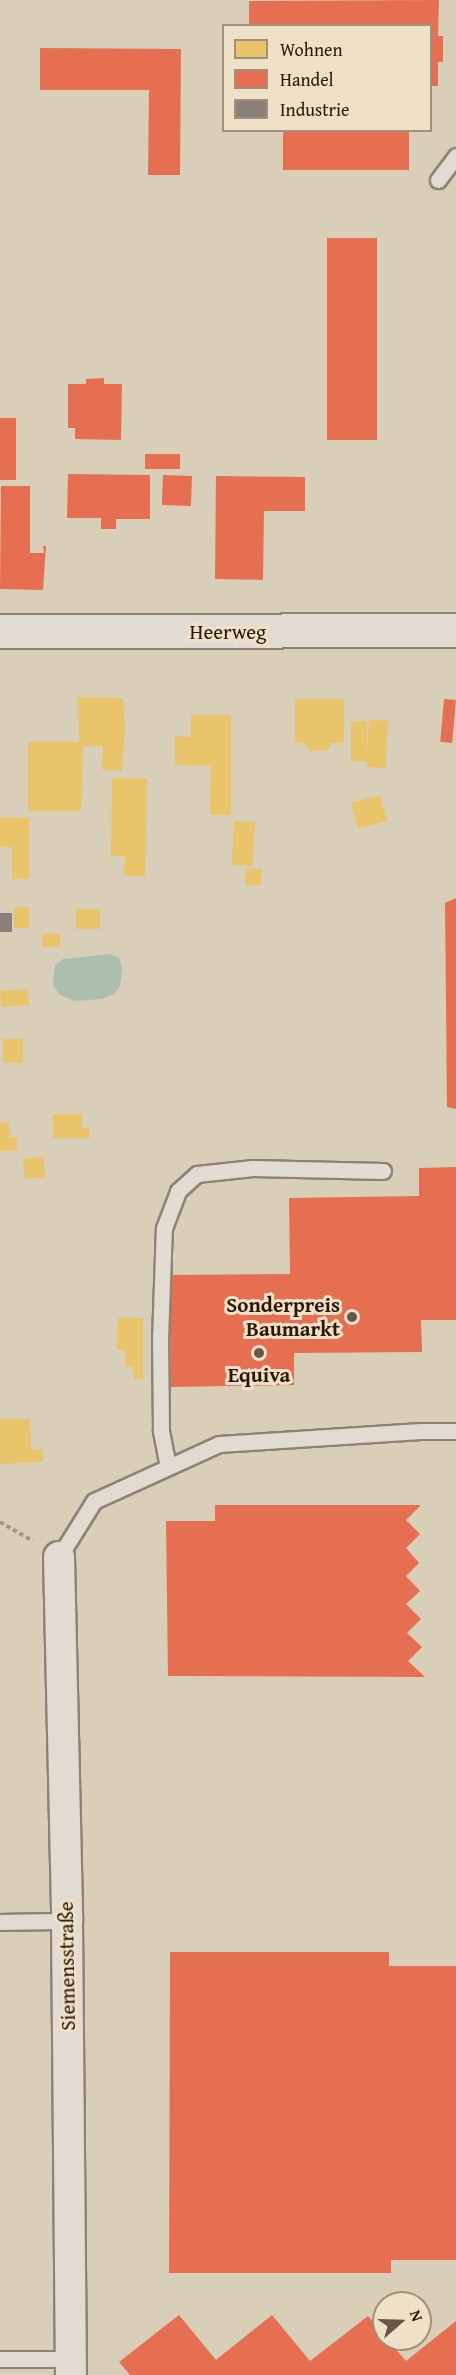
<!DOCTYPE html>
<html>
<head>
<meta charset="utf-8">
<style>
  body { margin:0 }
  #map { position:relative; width:456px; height:2375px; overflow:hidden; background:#d9ceb8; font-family:"Gentium Book Plus",serif }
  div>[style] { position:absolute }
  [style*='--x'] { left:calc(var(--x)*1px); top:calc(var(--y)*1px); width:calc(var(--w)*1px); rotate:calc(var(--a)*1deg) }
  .water>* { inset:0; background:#abbeb0 }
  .homes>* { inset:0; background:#e9c46a; transform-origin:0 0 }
  .shops>* { inset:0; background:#e76f51; transform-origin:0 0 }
  .industry>* { inset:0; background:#8a817c; transform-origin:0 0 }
  .path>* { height:4px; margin-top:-2px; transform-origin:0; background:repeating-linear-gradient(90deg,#9f988f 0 4.5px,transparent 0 7.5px) }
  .roads { filter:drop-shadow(2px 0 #8d8375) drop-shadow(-2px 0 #8d8375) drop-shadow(0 2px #8d8375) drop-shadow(0 -2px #8d8375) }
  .service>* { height:15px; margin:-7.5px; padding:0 7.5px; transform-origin:7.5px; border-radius:7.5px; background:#e1dbd1 }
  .minor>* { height:30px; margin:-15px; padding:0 15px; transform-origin:15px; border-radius:15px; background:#e1dbd1 }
  .tertiary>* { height:33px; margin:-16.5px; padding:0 16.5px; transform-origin:16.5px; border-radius:16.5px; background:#e1dbd1 }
  .dots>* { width:16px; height:16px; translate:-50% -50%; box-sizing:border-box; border:3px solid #efe1c8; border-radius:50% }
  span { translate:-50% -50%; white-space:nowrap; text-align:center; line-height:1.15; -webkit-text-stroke:6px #efe1c8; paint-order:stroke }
  .street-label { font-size:21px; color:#2c1709 }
  .poi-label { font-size:21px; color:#2c1709; font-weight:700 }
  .right { translate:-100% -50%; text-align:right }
  .legend { position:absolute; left:222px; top:24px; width:210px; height:108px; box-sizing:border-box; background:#efe1c8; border:2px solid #a1907c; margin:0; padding:8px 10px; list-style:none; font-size:18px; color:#2c1709 }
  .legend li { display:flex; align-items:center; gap:12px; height:30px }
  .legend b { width:30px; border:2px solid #a1907c }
  .north { position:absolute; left:372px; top:2291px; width:60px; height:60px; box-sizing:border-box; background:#efe1c8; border:2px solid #a1907c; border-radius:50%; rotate:70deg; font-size:16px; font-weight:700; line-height:24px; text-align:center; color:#2c1709 }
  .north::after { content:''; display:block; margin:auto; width:21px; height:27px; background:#695746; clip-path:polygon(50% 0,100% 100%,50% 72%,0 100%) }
</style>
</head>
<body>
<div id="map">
  <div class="water">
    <div style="clip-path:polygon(110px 954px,119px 958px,122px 968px,120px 986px,114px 994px,102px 999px,75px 1001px,60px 995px,53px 985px,55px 965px,63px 959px)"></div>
  </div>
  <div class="homes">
    <div style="clip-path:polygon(78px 697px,123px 698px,125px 728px,122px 771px,102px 770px,103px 746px,83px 746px,81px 811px,28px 811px,28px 742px,79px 742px)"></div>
    <div style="clip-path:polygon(295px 699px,344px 699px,344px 743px,331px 743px,327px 751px,309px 751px,306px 743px,295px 743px)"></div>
    <div style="clip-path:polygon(191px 715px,231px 715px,231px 815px,210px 815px,211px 766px,175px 765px,175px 736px,191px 737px)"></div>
    <div style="left:369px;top:720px;width:19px;height:47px;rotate:3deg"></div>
    <div style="left:351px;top:721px;width:16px;height:40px"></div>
    <div style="clip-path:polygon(112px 778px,147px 778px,145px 876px,124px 876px,125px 856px,111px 856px)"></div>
    <div style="left:380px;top:795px;width:27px;height:30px;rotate:75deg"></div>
    <div style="clip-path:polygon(0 817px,29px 818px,29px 879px,12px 879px,12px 847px,0 847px)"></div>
    <div style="left:234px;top:821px;width:21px;height:44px;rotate:3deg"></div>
    <div style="left:245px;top:869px;width:16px;height:16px"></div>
    <div style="left:14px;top:907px;width:15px;height:21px"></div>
    <div style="left:76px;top:909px;width:24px;height:20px"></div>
    <div style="left:60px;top:934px;width:13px;height:18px;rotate:90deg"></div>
    <div style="left:28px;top:989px;width:16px;height:28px;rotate:86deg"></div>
    <div style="left:3px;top:1039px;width:20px;height:24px"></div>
    <div style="clip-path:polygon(53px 1114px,82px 1114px,82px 1128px,89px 1128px,90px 1138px,53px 1138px)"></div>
    <div style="clip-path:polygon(0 1122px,9px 1122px,10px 1137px,17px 1137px,17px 1151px,0 1151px)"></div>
    <div style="left:43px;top:1157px;width:20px;height:20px;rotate:84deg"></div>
    <div style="clip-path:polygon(118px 1318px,143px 1318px,143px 1379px,134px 1379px,133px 1366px,125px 1367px,125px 1350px,117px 1350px)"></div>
    <div style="clip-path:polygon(0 1419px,30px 1419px,31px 1449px,43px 1449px,43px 1462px,0 1464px)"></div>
  </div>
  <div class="shops">
    <div style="clip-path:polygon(439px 0,438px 36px,443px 36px,443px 62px,438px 62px,438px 86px,430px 86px,430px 26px,249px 26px,249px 1px)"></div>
    <div style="clip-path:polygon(40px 48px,181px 49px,180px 175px,148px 175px,149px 90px,40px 90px)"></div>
    <div style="left:283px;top:130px;width:126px;height:40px"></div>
    <div style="left:327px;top:238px;width:50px;height:202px"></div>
    <div style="clip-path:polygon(104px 378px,104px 384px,122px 384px,121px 440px,75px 439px,75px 428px,68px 428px,68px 384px,86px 384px,86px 379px)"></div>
    <div style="left:0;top:418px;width:16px;height:62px"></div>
    <div style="left:145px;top:454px;width:35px;height:15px"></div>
    <div style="clip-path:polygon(68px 474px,150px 475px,150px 519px,116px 519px,116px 529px,101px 529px,101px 518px,67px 518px)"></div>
    <div style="left:163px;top:475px;width:29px;height:30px;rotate:2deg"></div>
    <div style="clip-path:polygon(216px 476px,305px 477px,305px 511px,264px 511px,263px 580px,215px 579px)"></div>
    <div style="clip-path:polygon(1px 486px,30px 486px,30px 553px,44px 553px,43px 546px,46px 546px,43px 590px,0 589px)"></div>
    <div style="left:444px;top:699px;width:12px;height:43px;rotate:5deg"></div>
    <div style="clip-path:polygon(456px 898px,456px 1109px,447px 1107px,445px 903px)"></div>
    <div style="clip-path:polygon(456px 1167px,456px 1320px,421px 1320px,422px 1352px,294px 1353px,294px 1385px,171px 1387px,169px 1275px,290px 1274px,289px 1198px,419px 1196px,419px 1168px)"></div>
    <div style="clip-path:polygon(215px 1505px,421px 1505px,406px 1520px,420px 1534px,406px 1548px,419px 1563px,406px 1576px,420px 1591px,406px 1604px,421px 1619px,407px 1633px,422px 1647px,408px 1661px,425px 1677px,168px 1676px,166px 1521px,215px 1521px)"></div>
    <div style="clip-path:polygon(170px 1952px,389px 1952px,389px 1966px,456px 1966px,456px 2260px,391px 2260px,391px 2273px,169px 2273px)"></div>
    <div style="clip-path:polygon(179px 2315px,216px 2360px,272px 2315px,310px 2361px,368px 2316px,384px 2335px,384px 2339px,387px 2339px,406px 2361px,456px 2321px,456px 2375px,130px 2375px,119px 2362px)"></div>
  </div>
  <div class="industry">
    <div style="left:0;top:913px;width:12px;height:19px"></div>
  </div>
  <div class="path">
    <div style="--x:0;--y:1522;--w:38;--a:30"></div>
  </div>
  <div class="roads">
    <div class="service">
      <div style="--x:438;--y:180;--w:30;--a:-53"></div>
      <div style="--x:168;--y:1467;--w:38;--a:-101"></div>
      <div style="--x:161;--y:1430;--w:90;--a:-90.6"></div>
      <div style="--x:160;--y:1340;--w:112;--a:-88"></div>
      <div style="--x:164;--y:1228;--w:40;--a:-69"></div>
      <div style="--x:178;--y:1191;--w:25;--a:-42"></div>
      <div style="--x:197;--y:1174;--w:56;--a:-6.1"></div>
      <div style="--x:253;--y:1168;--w:130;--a:1.3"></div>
      <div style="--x:59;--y:1557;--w:66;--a:-58"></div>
      <div style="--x:94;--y:1501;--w:137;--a:-24.5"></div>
      <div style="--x:219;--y:1444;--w:202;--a:-3.7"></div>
      <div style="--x:421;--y:1431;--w:35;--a:0"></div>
      <div style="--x:0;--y:1922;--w:67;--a:-0.9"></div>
      <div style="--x:0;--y:2359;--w:70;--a:0"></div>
    </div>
    <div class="minor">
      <div style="--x:59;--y:1557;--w:364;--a:88.7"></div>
      <div style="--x:67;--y:1921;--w:454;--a:89.5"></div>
    </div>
    <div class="tertiary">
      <div style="--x:0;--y:631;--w:456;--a:-0.1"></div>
    </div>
  </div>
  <div class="dots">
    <div style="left:352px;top:1317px;background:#695746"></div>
    <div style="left:259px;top:1353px;background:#695746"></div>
  </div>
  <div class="street-label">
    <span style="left:228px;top:632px">Heerweg</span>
    <span style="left:67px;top:1966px;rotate:-91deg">Siemensstraße</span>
  </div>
  <div class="poi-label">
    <span class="right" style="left:340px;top:1317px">Sonderpreis<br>Baumarkt</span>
    <span style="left:259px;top:1375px">Equiva</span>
  </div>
  <ul class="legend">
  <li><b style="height:16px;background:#e9c46a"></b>Wohnen</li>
  <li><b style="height:16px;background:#e76f51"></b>Handel</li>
  <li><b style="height:16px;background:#8a817c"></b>Industrie</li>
  </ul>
  <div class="north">N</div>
</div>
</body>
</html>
